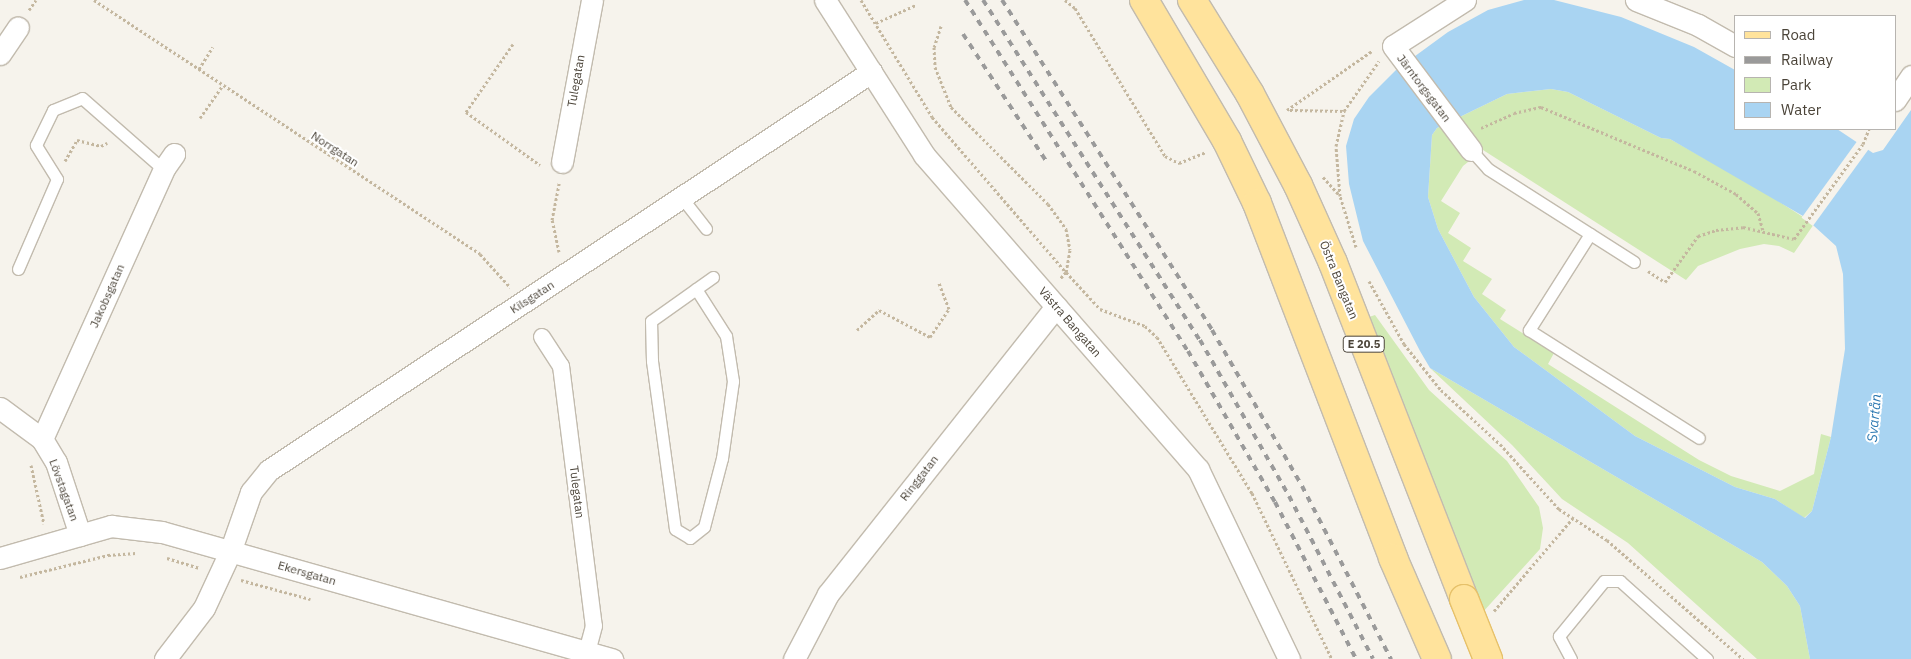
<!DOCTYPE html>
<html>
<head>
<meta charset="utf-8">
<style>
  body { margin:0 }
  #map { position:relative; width:1911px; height:659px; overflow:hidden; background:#f6f3ec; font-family:"IBM Plex Sans",sans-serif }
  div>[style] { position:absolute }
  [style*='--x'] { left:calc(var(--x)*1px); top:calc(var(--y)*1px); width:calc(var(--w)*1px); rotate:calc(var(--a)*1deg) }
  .green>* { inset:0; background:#d2eab5 }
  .water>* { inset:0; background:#a9d4f2 }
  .pier>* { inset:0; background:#f6f3ec; transform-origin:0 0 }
  .path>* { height:3px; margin-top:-1.5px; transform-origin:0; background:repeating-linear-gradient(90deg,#c4b79f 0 2.5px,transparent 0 5px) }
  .roads { filter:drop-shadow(1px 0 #c2bbae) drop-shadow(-1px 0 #c2bbae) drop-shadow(0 1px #c2bbae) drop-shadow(0 -1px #c2bbae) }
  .service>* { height:11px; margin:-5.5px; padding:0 5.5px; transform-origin:5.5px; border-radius:5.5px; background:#fff }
  .pedestrian>* { height:16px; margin:-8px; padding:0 8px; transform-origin:8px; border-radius:8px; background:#fff }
  .minor>* { height:21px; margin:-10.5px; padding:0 10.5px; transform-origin:10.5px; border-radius:10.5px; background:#fff }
  .primary>* { height:28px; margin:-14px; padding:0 14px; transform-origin:14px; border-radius:14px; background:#ffe39c }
  .rail>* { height:4px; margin-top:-2px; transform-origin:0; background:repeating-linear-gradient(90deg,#9a9a9a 0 6px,transparent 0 12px) }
  .bridges { filter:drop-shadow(1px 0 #e6c16a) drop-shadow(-1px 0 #e6c16a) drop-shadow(0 1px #e6c16a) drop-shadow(0 -1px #e6c16a) }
  .primary-bridge>* { height:28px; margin:-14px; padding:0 14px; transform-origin:14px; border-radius:14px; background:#ffe39c }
  span { translate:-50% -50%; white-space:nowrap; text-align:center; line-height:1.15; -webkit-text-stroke:4px #fff; paint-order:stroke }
  .shield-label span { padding:1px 4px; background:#fff; border:1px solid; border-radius:4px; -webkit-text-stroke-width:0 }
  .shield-label { font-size:11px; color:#4b4439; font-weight:700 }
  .street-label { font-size:12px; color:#4b4439 }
  .water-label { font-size:14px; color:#2e7ab2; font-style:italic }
  .legend { position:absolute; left:1734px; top:15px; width:162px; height:115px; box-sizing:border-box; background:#fff; border:1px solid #b7b4b0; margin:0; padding:6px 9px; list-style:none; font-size:15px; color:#4b4439 }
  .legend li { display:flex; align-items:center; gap:10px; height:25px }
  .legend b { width:25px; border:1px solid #b7b4b0 }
</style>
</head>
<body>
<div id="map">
  <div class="green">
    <div style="clip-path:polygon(1551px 89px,1568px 92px,1661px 138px,1670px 139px,1756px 187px,1814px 224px,1794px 253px,1779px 246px,1764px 244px,1740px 249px,1698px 266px,1686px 280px,1483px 150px,1463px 166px,1441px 201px,1460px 213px,1448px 233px,1471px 248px,1463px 261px,1492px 279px,1482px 294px,1506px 310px,1500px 319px,1554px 353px,1548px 364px,1699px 460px,1731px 476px,1780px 491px,1814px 474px,1821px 434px,1831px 437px,1812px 511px,1804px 518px,1775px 499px,1735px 487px,1635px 436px,1514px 347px,1474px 297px,1438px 229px,1428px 197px,1432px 135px,1437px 128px,1507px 94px)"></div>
    <div style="clip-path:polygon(1375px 315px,1429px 390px,1507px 461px,1539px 507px,1543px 528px,1540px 549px,1482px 613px,1366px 318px)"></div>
    <div style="clip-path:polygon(1430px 368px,1762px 562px,1787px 586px,1800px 606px,1810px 659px,1757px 659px,1628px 543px,1562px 499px,1512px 445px)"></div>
  </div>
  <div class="water">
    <div style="clip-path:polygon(evenodd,1524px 0,1554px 0,1621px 17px,1694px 47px,1735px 70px,1735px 129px,1837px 129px,1873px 153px,1883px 150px,1911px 110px,1911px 659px,1810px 659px,1800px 606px,1787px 586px,1762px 562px,1430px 368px,1420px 351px,1363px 241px,1349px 184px,1346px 146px,1354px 119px,1369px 97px,1396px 70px,1448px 32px,1488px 10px,1524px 0,1551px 89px,1568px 92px,1661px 138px,1670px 139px,1803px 216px,1836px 246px,1843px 274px,1845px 349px,1831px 437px,1812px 511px,1805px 518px,1775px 499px,1735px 487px,1635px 436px,1514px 347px,1474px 297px,1438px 229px,1428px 197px,1432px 135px,1437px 128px,1507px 94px,1551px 89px)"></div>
  </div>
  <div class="pier">
    <div style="left:1858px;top:140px;width:14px;height:96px;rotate:36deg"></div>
  </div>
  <div class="path">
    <div style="--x:94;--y:0;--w:462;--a:33.3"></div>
    <div style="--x:480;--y:254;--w:45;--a:47.7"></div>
    <div style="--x:861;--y:0;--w:137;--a:58.7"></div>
    <div style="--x:932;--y:117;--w:205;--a:49.2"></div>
    <div style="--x:1066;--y:272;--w:50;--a:47.4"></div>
    <div style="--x:1100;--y:309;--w:48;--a:20.7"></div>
    <div style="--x:1145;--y:326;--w:16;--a:43"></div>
    <div style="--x:1157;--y:337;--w:183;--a:58.7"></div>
    <div style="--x:1252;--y:493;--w:184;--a:64.3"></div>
    <div style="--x:1065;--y:0;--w:13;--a:39"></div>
    <div style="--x:1075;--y:8;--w:173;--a:58.7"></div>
    <div style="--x:1165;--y:156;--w:16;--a:27"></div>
    <div style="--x:1179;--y:163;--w:29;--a:-22"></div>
    <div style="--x:29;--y:10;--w:12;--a:-55"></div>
    <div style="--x:876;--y:23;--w:44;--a:-24.2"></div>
    <div style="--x:941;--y:26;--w:22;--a:108"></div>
    <div style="--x:934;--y:47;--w:20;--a:87"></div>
    <div style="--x:935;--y:67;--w:43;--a:68.2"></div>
    <div style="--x:951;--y:107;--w:137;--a:45"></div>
    <div style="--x:1048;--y:204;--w:31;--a:54"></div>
    <div style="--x:1066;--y:229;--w:21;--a:79"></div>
    <div style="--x:1070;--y:250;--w:22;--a:100"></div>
    <div style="--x:1066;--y:272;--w:9;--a:131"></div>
    <div style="--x:513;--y:44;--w:83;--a:124.7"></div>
    <div style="--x:466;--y:112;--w:91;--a:35.6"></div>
    <div style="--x:199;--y:69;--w:26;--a:-58"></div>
    <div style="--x:1287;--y:110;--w:103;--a:-34.8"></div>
    <div style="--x:1290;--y:110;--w:54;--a:1.1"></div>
    <div style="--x:200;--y:118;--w:40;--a:-55.1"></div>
    <div style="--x:1481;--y:128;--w:36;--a:-24"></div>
    <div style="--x:1514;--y:113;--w:28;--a:-13"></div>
    <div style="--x:1541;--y:107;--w:166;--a:22.7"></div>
    <div style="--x:1694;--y:171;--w:48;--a:28.7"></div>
    <div style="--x:1736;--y:194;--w:29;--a:41"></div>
    <div style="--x:1758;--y:213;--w:18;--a:74"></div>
    <div style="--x:65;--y:161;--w:24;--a:-60"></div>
    <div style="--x:77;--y:140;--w:25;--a:14"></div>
    <div style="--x:101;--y:146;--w:7;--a:-27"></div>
    <div style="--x:1323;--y:177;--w:24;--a:48"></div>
    <div style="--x:1356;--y:247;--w:53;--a:-107.4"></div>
    <div style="--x:1340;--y:196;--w:50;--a:-94.6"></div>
    <div style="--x:1336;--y:146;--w:36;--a:-77"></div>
    <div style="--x:1344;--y:111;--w:61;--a:-55"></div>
    <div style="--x:559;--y:252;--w:33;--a:-102"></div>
    <div style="--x:552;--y:220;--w:38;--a:-79"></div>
    <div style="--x:1648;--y:271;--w:20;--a:33"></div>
    <div style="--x:1665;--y:282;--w:57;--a:-54.3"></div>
    <div style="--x:1698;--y:236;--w:19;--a:-18"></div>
    <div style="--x:1716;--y:230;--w:27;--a:-6"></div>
    <div style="--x:1743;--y:227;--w:52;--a:13.2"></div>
    <div style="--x:1794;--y:239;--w:117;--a:-54"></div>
    <div style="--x:1863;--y:144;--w:16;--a:-68"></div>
    <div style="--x:1369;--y:281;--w:72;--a:60.9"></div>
    <div style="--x:1404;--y:344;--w:59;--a:51.2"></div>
    <div style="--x:1441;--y:390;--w:80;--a:42.5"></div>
    <div style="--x:1500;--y:444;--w:88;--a:47.8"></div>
    <div style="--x:1559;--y:509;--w:57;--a:32.9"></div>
    <div style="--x:1607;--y:540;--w:181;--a:41.2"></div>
    <div style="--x:857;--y:330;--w:30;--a:-42"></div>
    <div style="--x:879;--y:310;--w:58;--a:27.9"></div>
    <div style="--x:930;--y:337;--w:34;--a:-56"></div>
    <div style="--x:949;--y:309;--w:28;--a:-111"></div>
    <div style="--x:31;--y:465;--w:60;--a:77.6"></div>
    <div style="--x:167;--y:558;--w:34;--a:17"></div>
    <div style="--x:20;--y:577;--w:91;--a:-14"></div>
    <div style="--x:108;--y:555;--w:28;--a:-4"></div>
    <div style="--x:241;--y:580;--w:72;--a:15.4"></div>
    <div style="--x:1494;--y:611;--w:122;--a:-49.7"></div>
  </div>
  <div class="roads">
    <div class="service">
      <div style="--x:1471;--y:150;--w:25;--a:48"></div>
      <div style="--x:1488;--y:169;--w:173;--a:32.5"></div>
      <div style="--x:682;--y:198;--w:39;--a:52"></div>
      <div style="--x:1590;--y:234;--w:114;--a:122.4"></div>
      <div style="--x:1529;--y:330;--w:201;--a:32.4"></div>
      <div style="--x:18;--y:269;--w:98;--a:-66.6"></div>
      <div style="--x:57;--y:179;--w:40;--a:-122"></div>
      <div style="--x:36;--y:145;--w:39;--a:-64"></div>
      <div style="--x:53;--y:110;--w:31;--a:-22"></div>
      <div style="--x:82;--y:98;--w:109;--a:41.3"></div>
      <div style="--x:696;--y:289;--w:56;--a:57.4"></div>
      <div style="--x:726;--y:336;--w:46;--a:81.2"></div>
      <div style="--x:733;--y:381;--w:78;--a:98.1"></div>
      <div style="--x:722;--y:458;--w:71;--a:104.6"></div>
      <div style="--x:704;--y:527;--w:18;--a:142"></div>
      <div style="--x:690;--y:538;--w:17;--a:-149"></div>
      <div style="--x:675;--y:529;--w:170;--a:-97.8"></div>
      <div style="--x:652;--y:361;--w:40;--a:-91.4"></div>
      <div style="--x:651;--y:321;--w:76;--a:-35.4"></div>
      <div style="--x:1571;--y:659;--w:26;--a:-118"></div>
      <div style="--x:1559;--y:636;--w:71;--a:-50.7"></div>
      <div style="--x:1604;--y:581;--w:16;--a:0"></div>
      <div style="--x:1620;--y:581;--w:117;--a:41.9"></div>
    </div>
    <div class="pedestrian">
      <div style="--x:542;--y:337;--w:35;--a:57"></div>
      <div style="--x:561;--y:366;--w:262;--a:82.8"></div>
      <div style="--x:594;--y:626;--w:27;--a:105"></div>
    </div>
    <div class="minor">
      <div style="--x:825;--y:0;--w:184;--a:57.4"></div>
      <div style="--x:924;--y:155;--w:417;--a:48.9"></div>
      <div style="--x:1198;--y:469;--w:211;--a:64.4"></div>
      <div style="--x:1465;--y:0;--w:85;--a:147.4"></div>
      <div style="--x:1393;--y:46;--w:130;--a:53.1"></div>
      <div style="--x:1636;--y:0;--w:67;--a:22"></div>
      <div style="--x:1698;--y:25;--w:43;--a:29.6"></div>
      <div style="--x:0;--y:54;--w:32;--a:-56"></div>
      <div style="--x:1895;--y:100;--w:29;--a:-56"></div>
      <div style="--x:562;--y:162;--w:165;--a:-79.5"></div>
      <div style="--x:0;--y:408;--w:52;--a:36.4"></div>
      <div style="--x:42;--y:439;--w:27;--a:59"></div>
      <div style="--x:56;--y:462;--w:77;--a:71.8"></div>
      <div style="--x:42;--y:439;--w:299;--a:-65.7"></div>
      <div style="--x:165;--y:167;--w:16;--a:-55"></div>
      <div style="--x:0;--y:558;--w:116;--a:-16.1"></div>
      <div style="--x:111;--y:526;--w:51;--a:6.7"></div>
      <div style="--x:162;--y:532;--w:468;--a:15.8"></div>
      <div style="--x:165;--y:659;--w:64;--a:-52.6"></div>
      <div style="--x:204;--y:608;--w:62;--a:-65.1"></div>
      <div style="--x:230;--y:552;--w:64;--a:-70.7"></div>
      <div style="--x:251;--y:492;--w:28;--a:-51"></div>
      <div style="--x:269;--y:470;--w:722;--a:-33.47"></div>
      <div style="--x:794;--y:659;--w:73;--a:-62.4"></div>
      <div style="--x:828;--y:594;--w:367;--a:-51.6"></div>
    </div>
    <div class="primary">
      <div style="--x:1144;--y:0;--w:164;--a:59.5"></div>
      <div style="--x:1227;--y:141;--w:69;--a:64.2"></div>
      <div style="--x:1257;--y:203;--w:380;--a:69"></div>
      <div style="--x:1393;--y:558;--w:110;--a:66.5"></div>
      <div style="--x:1192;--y:0;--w:110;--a:58.3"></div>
      <div style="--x:1250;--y:94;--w:103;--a:62.2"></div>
      <div style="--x:1298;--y:185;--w:85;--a:65.8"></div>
      <div style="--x:1333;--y:263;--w:361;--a:68.7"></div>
    </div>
  </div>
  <div class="rail">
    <div style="--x:965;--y:0;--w:416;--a:57.6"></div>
    <div style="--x:1188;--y:351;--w:174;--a:60.1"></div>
    <div style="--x:1275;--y:502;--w:177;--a:62.7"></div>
    <div style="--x:983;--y:0;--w:403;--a:57.5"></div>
    <div style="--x:1200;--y:340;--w:180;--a:60.3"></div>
    <div style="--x:1289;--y:496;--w:183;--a:62.7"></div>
    <div style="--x:1002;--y:0;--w:391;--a:57.5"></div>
    <div style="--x:1212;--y:330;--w:180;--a:60"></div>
    <div style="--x:1302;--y:486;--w:195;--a:62.8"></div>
    <div style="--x:963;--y:34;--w:155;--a:56.8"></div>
  </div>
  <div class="bridges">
    <div class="primary-bridge">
      <div style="--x:1464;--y:599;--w:65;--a:68.2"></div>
    </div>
  </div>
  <div class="shield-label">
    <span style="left:1364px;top:344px">E 20.5</span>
  </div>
  <div class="street-label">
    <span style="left:576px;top:81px;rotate:-80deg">Tulegatan</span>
    <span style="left:1424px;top:88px;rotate:53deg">Järntorgsgatan</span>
    <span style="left:335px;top:149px;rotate:33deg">Norrgatan</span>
    <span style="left:1339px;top:280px;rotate:68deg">Östra Bangatan</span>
    <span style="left:107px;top:296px;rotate:-66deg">Jakobsgatan</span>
    <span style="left:532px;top:297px;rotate:-33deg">Kilsgatan</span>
    <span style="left:1070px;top:322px;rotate:49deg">Västra Bangatan</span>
    <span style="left:919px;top:478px;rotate:-52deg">Ringgatan</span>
    <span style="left:64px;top:490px;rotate:70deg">Lövstagatan</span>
    <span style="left:577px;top:492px;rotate:83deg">Tulegatan</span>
    <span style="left:307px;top:573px;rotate:16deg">Ekersgatan</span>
  </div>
  <div class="water-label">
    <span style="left:1874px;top:418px;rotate:-85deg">Svartån</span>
  </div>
  <ul class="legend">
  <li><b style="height:6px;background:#ffe39c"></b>Road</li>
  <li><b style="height:6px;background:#9a9a9a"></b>Railway</li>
  <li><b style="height:14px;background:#d2eab5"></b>Park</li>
  <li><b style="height:14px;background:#a9d4f2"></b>Water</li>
  </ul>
</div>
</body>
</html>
